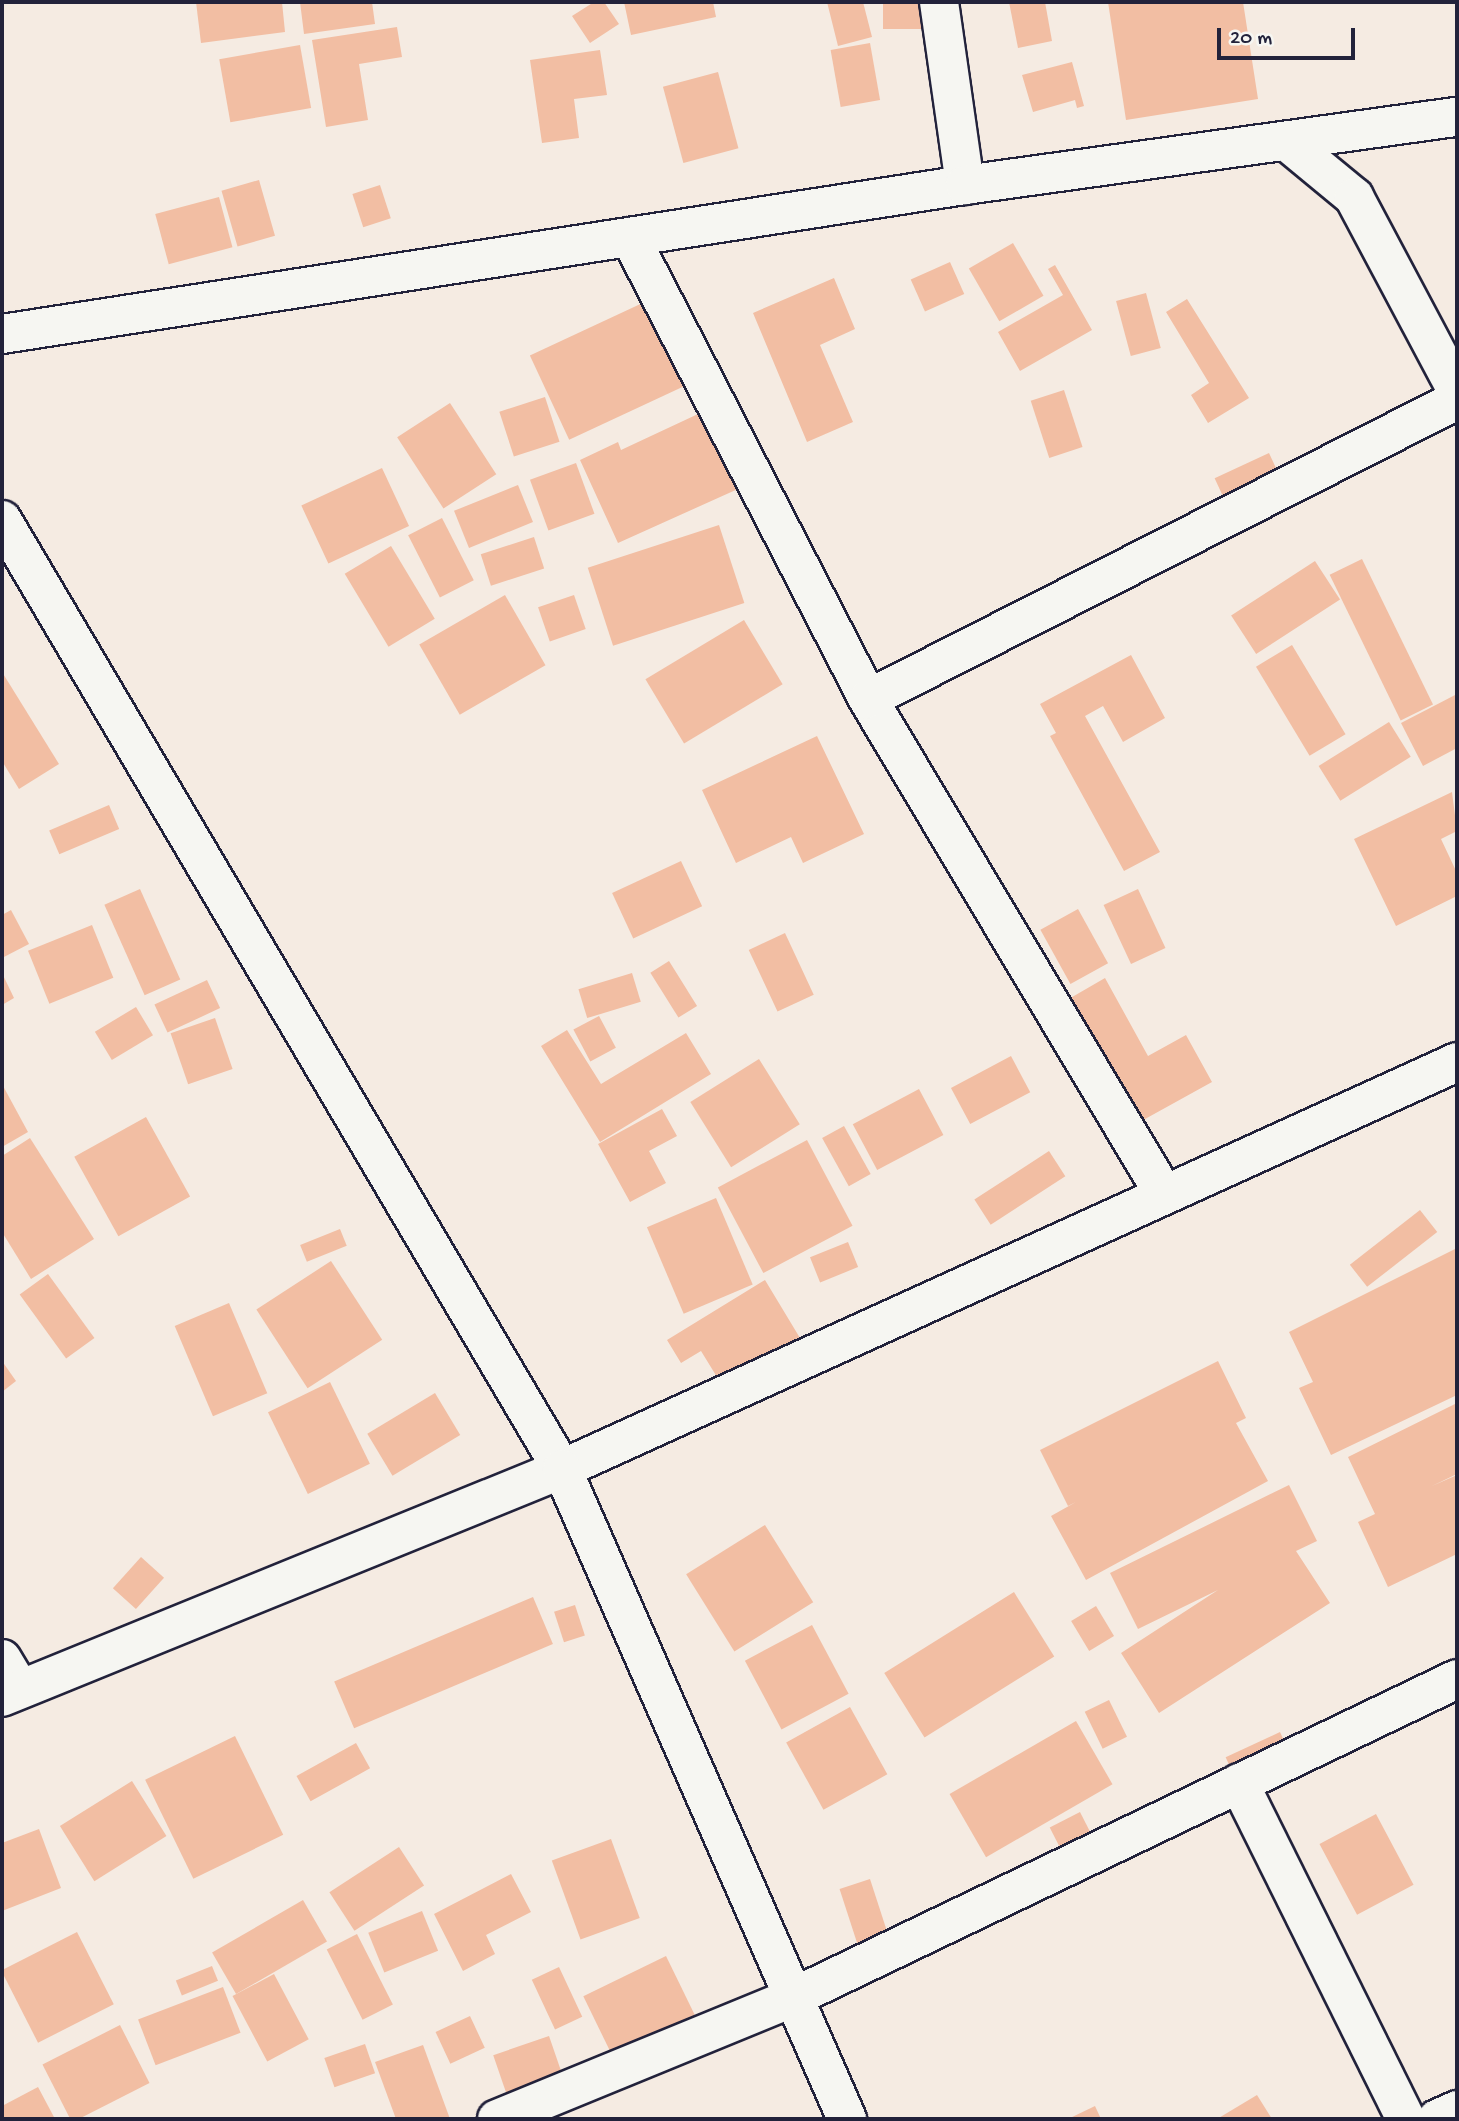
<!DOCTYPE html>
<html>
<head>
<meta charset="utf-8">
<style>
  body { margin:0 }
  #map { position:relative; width:1459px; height:2121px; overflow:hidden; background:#f5ebe2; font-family:"Gochi Hand",sans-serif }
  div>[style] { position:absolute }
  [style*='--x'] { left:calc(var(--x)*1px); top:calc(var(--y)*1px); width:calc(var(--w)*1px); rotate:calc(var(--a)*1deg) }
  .building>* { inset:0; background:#f2bea3; transform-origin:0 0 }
  .roads { filter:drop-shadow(2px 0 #22223b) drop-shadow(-2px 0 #22223b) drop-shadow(0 2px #22223b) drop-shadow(0 -2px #22223b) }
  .minor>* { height:38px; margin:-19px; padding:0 19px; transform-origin:19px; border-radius:19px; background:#f6f6f2 }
  .tertiary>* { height:38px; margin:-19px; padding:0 19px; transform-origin:19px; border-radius:19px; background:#f6f6f2 }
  span { translate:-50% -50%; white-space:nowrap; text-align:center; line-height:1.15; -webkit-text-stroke:6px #f6f6f2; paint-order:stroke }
  .frame { position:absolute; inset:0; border:4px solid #22223b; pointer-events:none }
  .scale { position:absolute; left:1217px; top:28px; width:138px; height:32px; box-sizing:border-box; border:4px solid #22223b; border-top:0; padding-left:9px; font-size:21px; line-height:24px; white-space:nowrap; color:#22223b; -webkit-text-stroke:5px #f6f6f2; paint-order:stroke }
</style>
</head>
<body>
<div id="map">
  <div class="building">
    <div style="clip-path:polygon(196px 2px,282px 2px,285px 32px,201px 43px)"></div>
    <div style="clip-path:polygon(300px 2px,372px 2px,375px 24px,304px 34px)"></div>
    <div style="clip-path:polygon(594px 2px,604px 2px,619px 24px,590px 43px,572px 16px)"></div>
    <div style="clip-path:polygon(624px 2px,713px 2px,716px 17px,631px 35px)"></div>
    <div style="clip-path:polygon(827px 2px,863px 2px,872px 37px,838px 46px)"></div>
    <div style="left:883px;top:2px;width:45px;height:27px"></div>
    <div style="clip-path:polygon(1009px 2px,1045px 2px,1052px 41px,1018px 48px)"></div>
    <div style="clip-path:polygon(1108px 2px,1243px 2px,1258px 99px,1126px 120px)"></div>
    <div style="clip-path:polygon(397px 27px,402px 57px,359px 64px,368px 120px,326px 127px,312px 40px)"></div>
    <div style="left:870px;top:43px;width:58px;height:40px;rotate:80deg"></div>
    <div style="left:300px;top:45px;width:64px;height:82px;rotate:80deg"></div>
    <div style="clip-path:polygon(600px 50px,607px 95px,574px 99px,579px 138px,542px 143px,530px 60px)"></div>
    <div style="clip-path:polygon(1072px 62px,1084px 106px,1077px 108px,1075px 100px,1033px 112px,1022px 75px)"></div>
    <div style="left:718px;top:72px;width:79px;height:57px;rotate:75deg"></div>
    <div style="left:259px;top:180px;width:58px;height:39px;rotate:74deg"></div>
    <div style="left:380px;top:185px;width:35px;height:29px;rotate:72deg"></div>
    <div style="left:219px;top:197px;width:52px;height:66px;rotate:75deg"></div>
    <div style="left:1013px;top:243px;width:61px;height:51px;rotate:60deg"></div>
    <div style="left:950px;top:262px;width:35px;height:43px;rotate:66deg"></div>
    <div style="clip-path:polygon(1055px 265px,1092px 330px,1020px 371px,998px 332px,1063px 295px,1048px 269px)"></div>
    <div style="clip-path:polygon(834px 278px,855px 329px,820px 345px,853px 422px,807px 442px,753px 313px)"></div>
    <div style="left:664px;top:293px;width:93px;height:148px;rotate:65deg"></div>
    <div style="left:1146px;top:293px;width:57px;height:31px;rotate:75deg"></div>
    <div style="clip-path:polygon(1187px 299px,1249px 398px,1208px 423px,1191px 395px,1209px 383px,1166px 312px)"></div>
    <div style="left:1064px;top:390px;width:60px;height:35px;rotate:72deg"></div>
    <div style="left:545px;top:397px;width:47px;height:48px;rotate:72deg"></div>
    <div style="left:450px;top:403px;width:85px;height:63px;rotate:57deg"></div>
    <div style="clip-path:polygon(713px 407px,749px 484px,618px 543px,580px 460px,618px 442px,621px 450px)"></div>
    <div style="left:1269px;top:453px;width:29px;height:60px;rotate:65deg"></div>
    <div style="left:576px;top:463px;width:54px;height:49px;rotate:70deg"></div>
    <div style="left:382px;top:468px;width:64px;height:89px;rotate:65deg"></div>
    <div style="left:518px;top:485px;width:40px;height:69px;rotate:68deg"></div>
    <div style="left:442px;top:518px;width:70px;height:38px;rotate:63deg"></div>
    <div style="left:719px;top:525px;width:82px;height:138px;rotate:72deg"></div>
    <div style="left:534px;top:537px;width:33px;height:56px;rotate:72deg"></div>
    <div style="left:391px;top:546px;width:85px;height:54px;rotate:59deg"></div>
    <div style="left:1362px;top:559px;width:162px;height:36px;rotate:64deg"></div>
    <div style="left:1315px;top:561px;width:46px;height:100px;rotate:57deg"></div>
    <div style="left:505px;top:595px;width:81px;height:99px;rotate:60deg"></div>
    <div style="left:574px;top:595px;width:36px;height:38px;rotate:71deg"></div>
    <div style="left:744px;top:620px;width:75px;height:115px;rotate:59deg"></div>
    <div style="left:1292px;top:645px;width:104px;height:42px;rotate:59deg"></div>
    <div style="clip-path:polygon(1131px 655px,1165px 718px,1123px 742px,1103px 706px,1085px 716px,1160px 852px,1124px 871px,1050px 736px,1056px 733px,1040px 704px)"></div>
    <div style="clip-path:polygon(2px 672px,59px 764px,19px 789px,2px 761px)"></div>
    <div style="clip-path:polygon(1457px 694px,1457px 748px,1423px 766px,1401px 723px)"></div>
    <div style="left:1389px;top:722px;width:41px;height:83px;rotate:58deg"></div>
    <div style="clip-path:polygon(817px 736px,864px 834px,803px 863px,791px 837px,736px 863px,702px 790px)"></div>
    <div style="clip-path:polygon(1452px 792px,1457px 831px,1441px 839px,1457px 873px,1457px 896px,1396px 926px,1354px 839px)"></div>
    <div style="left:109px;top:805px;width:26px;height:65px;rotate:67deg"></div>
    <div style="left:681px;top:861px;width:50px;height:76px;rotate:65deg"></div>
    <div style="left:140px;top:889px;width:99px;height:39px;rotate:66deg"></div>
    <div style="left:1138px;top:889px;width:65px;height:38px;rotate:65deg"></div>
    <div style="left:1078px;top:909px;width:62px;height:43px;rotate:61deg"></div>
    <div style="clip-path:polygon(11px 910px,29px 944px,2px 958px,2px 915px)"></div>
    <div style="left:92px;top:925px;width:57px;height:69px;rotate:68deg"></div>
    <div style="left:785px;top:933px;width:68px;height:40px;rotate:65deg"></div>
    <div style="left:669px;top:961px;width:53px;height:22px;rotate:58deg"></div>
    <div style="clip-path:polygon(2px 973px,14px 998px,2px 1005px)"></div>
    <div style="left:632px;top:973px;width:30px;height:56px;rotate:73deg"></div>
    <div style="clip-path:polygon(1105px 978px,1148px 1056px,1186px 1035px,1212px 1082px,1136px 1124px,1067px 1000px)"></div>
    <div style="left:207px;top:980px;width:31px;height:58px;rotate:65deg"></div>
    <div style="left:136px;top:1007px;width:33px;height:48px;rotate:59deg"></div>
    <div style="left:599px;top:1016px;width:36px;height:29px;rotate:62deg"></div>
    <div style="left:215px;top:1018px;width:54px;height:47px;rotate:71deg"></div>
    <div style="clip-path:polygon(567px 1030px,601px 1084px,686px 1033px,711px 1074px,600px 1142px,541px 1046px)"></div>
    <div style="left:1011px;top:1056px;width:41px;height:68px;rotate:62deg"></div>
    <div style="left:759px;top:1059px;width:77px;height:81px;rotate:58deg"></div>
    <div style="clip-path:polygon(2px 1084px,28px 1132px,2px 1147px)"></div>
    <div style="left:919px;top:1089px;width:52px;height:75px;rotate:62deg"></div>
    <div style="clip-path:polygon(662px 1109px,677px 1136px,649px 1151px,666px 1183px,630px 1202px,598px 1144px)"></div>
    <div style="left:146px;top:1117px;width:91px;height:82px;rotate:61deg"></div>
    <div style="left:844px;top:1126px;width:55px;height:25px;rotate:61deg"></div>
    <div style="clip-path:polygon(30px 1138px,94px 1239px,31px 1279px,2px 1232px,2px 1156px)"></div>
    <div style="left:807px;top:1140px;width:97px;height:101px;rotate:62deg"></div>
    <div style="left:1049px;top:1151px;width:30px;height:89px;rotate:57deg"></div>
    <div style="left:716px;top:1198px;width:94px;height:75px;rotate:67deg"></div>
    <div style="left:1420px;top:1210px;width:28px;height:89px;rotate:52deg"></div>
    <div style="left:340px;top:1229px;width:18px;height:43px;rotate:68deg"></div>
    <div style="left:848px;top:1242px;width:27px;height:41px;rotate:68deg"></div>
    <div style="clip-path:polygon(1457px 1248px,1457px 1395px,1331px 1455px,1299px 1388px,1313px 1382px,1289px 1332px)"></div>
    <div style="left:331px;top:1261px;width:94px;height:89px;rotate:57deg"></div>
    <div style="left:48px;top:1274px;width:79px;height:35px;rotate:54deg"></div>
    <div style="clip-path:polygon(765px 1280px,803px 1343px,725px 1390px,701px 1351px,681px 1363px,667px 1340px)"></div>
    <div style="left:229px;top:1303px;width:98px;height:59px;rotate:67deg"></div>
    <div style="clip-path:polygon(2px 1361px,16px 1381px,2px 1392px)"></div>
    <div style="clip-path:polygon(1218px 1361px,1246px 1418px,1236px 1423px,1268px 1481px,1086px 1580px,1051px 1516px,1076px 1502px,1068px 1506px,1040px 1450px)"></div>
    <div style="left:330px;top:1382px;width:91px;height:69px;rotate:64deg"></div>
    <div style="left:435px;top:1393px;width:49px;height:79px;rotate:59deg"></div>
    <div style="clip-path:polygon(1457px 1403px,1457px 1474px,1432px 1486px,1457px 1475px,1457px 1554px,1388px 1587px,1358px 1522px,1375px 1514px,1348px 1457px)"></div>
    <div style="clip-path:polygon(1289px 1485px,1317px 1541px,1296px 1551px,1330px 1603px,1159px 1713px,1121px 1653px,1218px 1590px,1138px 1629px,1110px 1573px)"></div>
    <div style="left:765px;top:1525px;width:91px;height:93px;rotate:58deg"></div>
    <div style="left:141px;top:1557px;width:31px;height:42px;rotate:42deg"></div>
    <div style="left:1014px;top:1592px;width:76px;height:153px;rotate:58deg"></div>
    <div style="left:533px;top:1597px;width:51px;height:216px;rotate:67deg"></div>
    <div style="left:575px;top:1605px;width:32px;height:22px;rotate:72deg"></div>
    <div style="left:1096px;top:1606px;width:35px;height:29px;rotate:59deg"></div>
    <div style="left:812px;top:1625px;width:78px;height:76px;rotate:62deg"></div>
    <div style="left:1109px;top:1700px;width:41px;height:27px;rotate:64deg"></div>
    <div style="left:850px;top:1707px;width:77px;height:73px;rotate:61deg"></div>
    <div style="left:1076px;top:1721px;width:73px;height:146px;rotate:60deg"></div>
    <div style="left:1280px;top:1732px;width:35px;height:60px;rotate:65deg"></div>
    <div style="left:235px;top:1736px;width:110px;height:100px;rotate:64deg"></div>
    <div style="left:356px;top:1743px;width:29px;height:68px;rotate:61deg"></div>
    <div style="left:132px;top:1781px;width:65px;height:85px;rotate:58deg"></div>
    <div style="left:1080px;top:1812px;width:42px;height:34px;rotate:63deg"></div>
    <div style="left:1376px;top:1814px;width:80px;height:64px;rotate:62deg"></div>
    <div style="clip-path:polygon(39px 1829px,61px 1888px,2px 1911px,2px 1843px)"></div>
    <div style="left:611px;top:1839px;width:84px;height:63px;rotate:70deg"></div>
    <div style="left:399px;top:1847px;width:46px;height:83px;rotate:57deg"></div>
    <div style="clip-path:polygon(511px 1874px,531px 1912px,486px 1935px,495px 1954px,463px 1971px,434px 1914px)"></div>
    <div style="left:870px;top:1879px;width:76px;height:32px;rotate:72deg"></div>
    <div style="left:303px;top:1900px;width:48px;height:105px;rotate:60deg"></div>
    <div style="left:422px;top:1911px;width:43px;height:58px;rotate:68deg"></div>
    <div style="left:77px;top:1932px;width:81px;height:85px;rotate:63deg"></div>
    <div style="left:357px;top:1934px;width:79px;height:34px;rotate:63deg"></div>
    <div style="left:666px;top:1956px;width:74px;height:92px;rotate:64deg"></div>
    <div style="left:212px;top:1966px;width:16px;height:39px;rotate:68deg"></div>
    <div style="left:559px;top:1967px;width:55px;height:30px;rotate:65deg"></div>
    <div style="left:274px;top:1974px;width:74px;height:47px;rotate:62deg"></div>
    <div style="left:223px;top:1987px;width:49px;height:91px;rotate:69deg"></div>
    <div style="left:470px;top:2016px;width:35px;height:38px;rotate:65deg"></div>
    <div style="left:120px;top:2025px;width:65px;height:87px;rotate:63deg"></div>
    <div style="left:549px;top:2036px;width:40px;height:59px;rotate:71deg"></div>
    <div style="left:365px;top:2044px;width:31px;height:43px;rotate:71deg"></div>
    <div style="clip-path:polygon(423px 2045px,450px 2119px,396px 2119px,375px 2062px)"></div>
    <div style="clip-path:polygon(38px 2087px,55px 2119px,2px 2119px,2px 2106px)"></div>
    <div style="clip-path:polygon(1257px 2095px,1272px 2119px,1217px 2119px)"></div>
    <div style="clip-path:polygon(1095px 2106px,1101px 2119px,1068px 2119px)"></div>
  </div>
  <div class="roads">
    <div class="minor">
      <div style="--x:939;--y:2;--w:185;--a:81.9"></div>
      <div style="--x:1291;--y:145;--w:82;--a:39.5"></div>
      <div style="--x:1354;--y:197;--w:220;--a:62"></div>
      <div style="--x:630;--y:237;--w:520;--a:62.74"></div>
      <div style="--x:868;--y:699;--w:577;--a:59.12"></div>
      <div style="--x:2;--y:334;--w:974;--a:-8.8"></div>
      <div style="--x:965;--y:185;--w:497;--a:-7.9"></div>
      <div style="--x:868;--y:699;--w:661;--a:-26.91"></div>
      <div style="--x:2;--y:1659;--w:35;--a:59"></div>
      <div style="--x:2;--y:1697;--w:605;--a:-22.15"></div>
      <div style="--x:562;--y:1469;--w:983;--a:-24.45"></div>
      <div style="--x:1239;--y:1783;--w:375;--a:63.6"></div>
      <div style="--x:497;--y:2119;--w:321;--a:-22.3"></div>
      <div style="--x:794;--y:1997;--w:735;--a:-25.62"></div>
      <div style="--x:1437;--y:2119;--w:22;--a:-24"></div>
    </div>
    <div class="tertiary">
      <div style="--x:2;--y:520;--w:1102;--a:59.46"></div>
      <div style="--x:562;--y:1469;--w:710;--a:66.32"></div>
    </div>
  </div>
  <div class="frame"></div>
  <div class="scale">20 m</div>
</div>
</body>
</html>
